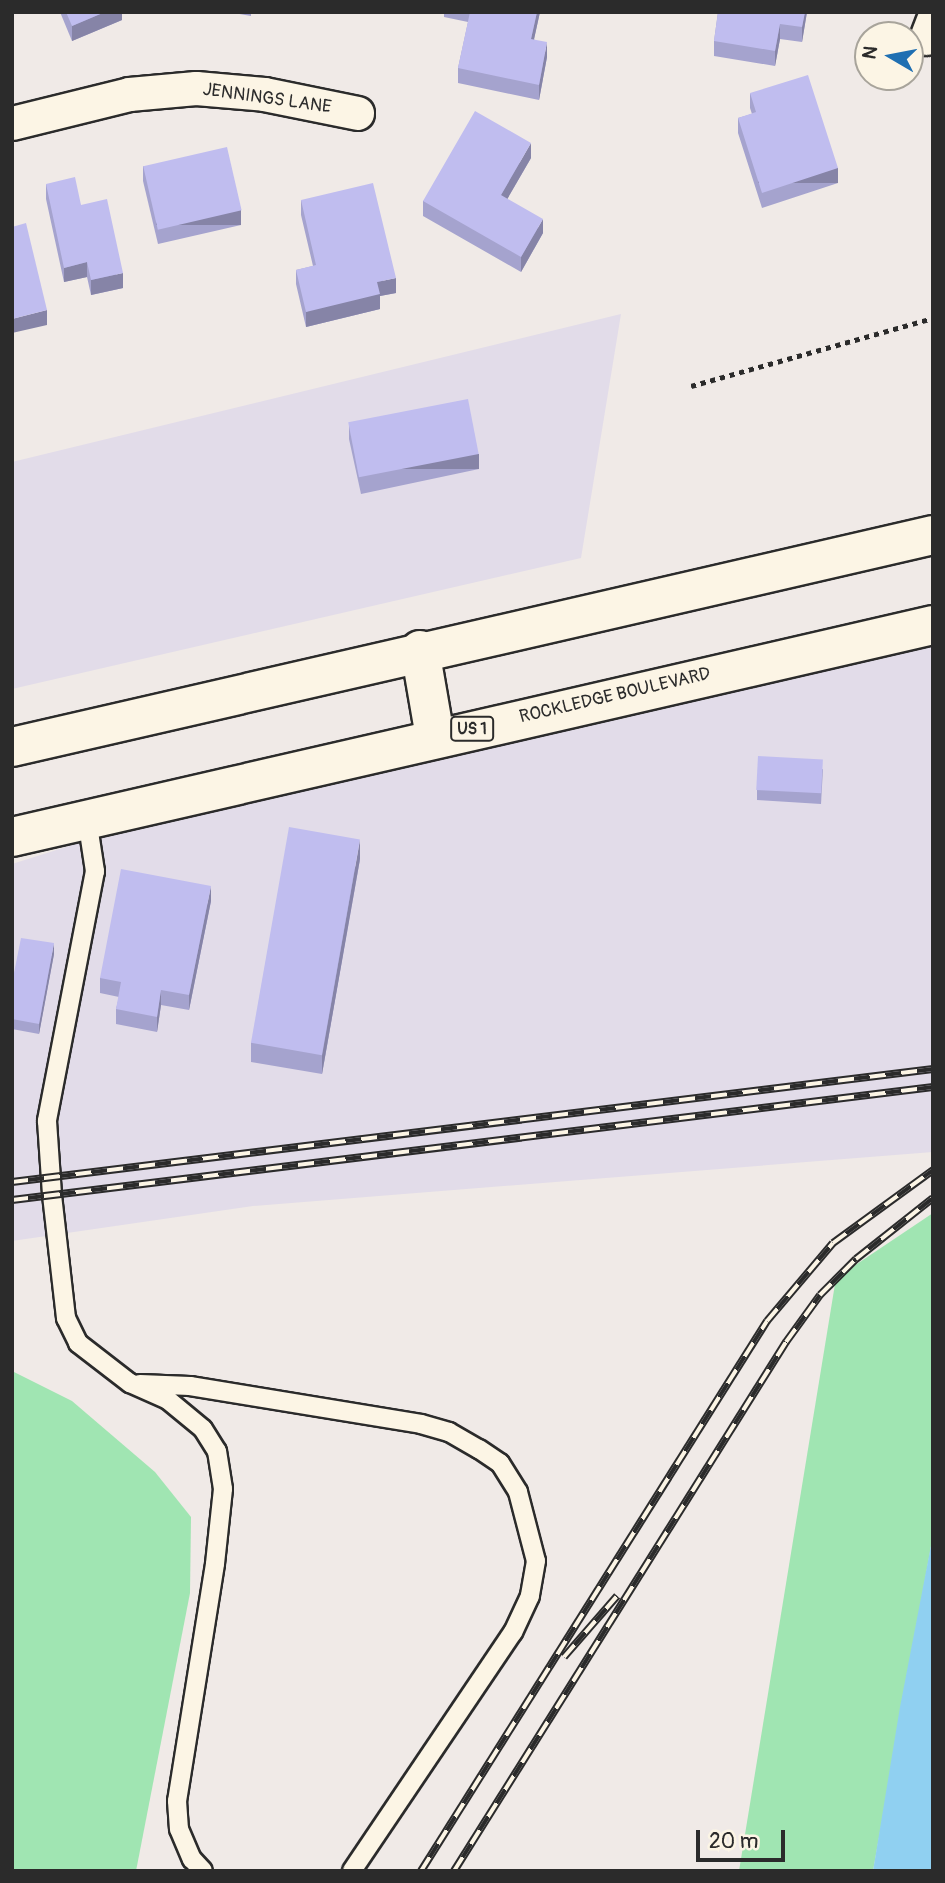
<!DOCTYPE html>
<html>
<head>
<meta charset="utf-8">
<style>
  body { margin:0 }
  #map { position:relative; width:945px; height:1883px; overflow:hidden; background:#f0eae7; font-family:Pangolin,sans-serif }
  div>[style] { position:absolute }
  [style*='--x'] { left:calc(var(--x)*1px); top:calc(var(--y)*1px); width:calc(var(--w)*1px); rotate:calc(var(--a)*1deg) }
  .built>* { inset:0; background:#e2dce9 }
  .green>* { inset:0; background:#a0e5b2 }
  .water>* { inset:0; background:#90d0f1 }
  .path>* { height:4.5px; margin-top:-2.25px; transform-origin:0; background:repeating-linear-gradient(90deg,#2b2b2b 0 5px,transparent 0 10px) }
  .roads { filter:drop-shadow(2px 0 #2b2b2b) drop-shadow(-2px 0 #2b2b2b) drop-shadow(0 2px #2b2b2b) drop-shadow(0 -2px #2b2b2b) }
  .lane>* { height:18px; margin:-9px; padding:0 9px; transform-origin:9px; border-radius:9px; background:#fcf5e5 }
  .street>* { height:33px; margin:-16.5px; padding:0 16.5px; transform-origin:16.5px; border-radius:16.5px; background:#fcf5e5 }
  .primary>* { height:38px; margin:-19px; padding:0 19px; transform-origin:19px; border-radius:19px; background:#fcf5e5 }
  .rail>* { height:8px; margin-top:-4px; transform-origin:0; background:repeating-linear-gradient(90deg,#fcf5e5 0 16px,#2b2b2b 0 32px); box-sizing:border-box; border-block:2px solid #2b2b2b }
  .wall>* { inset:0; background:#a5a3ce }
  .shaded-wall>* { inset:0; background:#8684a7; transform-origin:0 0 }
  .building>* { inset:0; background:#c0bdef; transform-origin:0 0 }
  span { translate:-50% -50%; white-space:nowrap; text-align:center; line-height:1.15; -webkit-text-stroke:5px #fcf5e5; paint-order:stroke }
  .shield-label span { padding:2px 5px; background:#fcf5e5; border:2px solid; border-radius:5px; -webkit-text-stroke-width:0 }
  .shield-label { font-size:16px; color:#2b2b2b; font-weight:700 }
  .street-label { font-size:18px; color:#2b2b2b }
  .frame { position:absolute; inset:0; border:14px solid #2b2b2b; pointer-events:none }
  .north { position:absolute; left:854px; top:21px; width:70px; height:70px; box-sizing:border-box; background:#fcf5e5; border:2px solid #a8a49b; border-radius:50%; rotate:280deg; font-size:19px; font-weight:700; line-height:28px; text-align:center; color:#2b2b2b }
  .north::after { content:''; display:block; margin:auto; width:24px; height:32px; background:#1f6fb2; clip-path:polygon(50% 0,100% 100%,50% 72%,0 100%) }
  .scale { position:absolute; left:696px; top:1830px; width:89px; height:32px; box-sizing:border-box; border:4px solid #2b2b2b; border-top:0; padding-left:9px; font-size:21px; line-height:24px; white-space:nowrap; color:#2b2b2b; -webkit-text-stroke:5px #fcf5e5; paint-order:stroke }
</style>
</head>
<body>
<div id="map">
  <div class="built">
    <div style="clip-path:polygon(621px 314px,581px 558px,12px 689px,12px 462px)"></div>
    <div style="clip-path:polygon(933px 640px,933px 1152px,253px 1206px,12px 1241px,12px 864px,161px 817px)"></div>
  </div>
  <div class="green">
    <div style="clip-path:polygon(933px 1213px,933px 1535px,873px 1871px,739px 1871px,836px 1278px)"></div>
    <div style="clip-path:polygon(12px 1371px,72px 1401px,155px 1472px,191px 1517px,190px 1593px,136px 1871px,12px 1871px)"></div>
  </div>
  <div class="water">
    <div style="clip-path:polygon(933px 1535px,933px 1871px,873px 1871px,900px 1707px)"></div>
  </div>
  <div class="path">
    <div style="--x:691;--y:386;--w:251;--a:-15.7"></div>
  </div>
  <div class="roads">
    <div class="lane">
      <div style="--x:87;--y:819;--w:53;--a:81.3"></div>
      <div style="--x:95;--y:871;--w:255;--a:100.9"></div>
      <div style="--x:47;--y:1121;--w:74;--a:86.1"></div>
      <div style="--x:52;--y:1195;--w:124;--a:83.5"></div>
      <div style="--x:66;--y:1318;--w:28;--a:64"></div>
      <div style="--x:78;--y:1343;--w:66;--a:37.6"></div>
      <div style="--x:130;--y:1383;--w:42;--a:24.1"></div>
      <div style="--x:168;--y:1400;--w:45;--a:39.6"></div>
      <div style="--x:203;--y:1429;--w:26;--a:58"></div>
      <div style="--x:217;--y:1451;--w:38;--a:81"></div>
      <div style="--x:223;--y:1489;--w:75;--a:96.1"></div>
      <div style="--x:215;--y:1564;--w:240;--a:99.1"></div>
      <div style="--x:177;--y:1801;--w:28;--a:86"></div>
      <div style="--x:179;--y:1829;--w:33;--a:67"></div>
      <div style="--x:192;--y:1859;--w:16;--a:47"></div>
      <div style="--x:140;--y:1384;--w:50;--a:2.3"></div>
      <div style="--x:190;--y:1386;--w:234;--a:9.3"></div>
      <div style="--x:421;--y:1424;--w:29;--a:16"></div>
      <div style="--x:449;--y:1432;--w:34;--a:30"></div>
      <div style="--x:479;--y:1449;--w:25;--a:34"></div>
      <div style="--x:500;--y:1463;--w:34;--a:58"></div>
      <div style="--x:518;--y:1492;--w:71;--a:75.4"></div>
      <div style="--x:536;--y:1561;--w:36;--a:100"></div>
      <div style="--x:530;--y:1596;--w:40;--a:115"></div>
      <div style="--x:513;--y:1632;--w:288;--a:124"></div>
    </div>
    <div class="street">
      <div style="--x:926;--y:38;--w:19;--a:-69"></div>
      <div style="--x:12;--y:123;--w:121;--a:-13.9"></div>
      <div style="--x:129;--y:94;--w:67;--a:-5.1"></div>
      <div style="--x:196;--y:88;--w:68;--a:5"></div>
      <div style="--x:264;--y:94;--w:95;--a:11.5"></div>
    </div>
    <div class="primary">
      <div style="--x:420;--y:650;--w:88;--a:80.2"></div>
      <div style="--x:12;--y:747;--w:945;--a:-12.96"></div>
      <div style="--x:12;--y:837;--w:945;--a:-12.96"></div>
    </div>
  </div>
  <div class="rail">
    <div style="--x:12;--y:1182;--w:928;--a:-6.99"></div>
    <div style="--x:12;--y:1200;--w:928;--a:-6.99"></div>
    <div style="--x:564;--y:1657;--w:81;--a:-49"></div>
    <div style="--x:421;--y:1871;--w:650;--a:-57.83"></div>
    <div style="--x:767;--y:1321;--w:102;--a:-49.8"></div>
    <div style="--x:833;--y:1243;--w:124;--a:-36.1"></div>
    <div style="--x:454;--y:1871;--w:625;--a:-57.89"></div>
    <div style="--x:786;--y:1342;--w:58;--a:-54.1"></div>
    <div style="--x:820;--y:1295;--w:51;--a:-45"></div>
    <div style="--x:856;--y:1259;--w:98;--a:-38.4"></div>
  </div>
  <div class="wall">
    <div style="clip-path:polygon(60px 12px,122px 12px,122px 20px,72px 41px)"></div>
    <div style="clip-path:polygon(228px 12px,251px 12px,251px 16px)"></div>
    <div style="clip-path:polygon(444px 12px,540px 12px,534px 39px,547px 57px,539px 100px,458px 83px,458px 68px,468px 22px,444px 17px)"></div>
    <div style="clip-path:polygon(718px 12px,807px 12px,802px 42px,780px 39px,775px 66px,714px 56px,714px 41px)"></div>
    <div style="clip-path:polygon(750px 93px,838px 183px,762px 208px,738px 133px,738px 118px,752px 114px,750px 108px)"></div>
    <div style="clip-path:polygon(531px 158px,507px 199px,543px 233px,521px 272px,423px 216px,423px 201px)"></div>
    <div style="clip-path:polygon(143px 166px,241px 225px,158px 244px,143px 181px)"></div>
    <div style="clip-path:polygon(46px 184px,81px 205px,123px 288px,91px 295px,87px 277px,64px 282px,46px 199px)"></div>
    <div style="clip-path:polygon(301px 200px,396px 293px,380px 296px,380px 309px,306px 327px,296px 284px,296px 270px,313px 266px,301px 215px)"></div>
    <div style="clip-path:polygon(349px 424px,479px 469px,361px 494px,349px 439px)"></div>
    <div style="clip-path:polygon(823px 769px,821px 804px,757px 800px,757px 790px)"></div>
    <div style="clip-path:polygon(360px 859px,322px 1074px,251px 1062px,251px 1043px)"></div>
    <div style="clip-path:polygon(211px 901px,189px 1010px,161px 1005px,157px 1032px,116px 1024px,116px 1009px,119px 997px,100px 993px,100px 978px)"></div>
    <div style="clip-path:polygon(54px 954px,39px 1034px,12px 1029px,12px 983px)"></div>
  </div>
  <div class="shaded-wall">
    <div style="clip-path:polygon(105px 12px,122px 12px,122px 20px,72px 41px,72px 26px)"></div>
    <div style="clip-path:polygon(537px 12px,540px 12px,531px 53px,531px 39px)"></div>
    <div style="clip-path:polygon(805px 12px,807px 12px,802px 42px,802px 27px)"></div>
    <div style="clip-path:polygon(780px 24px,780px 39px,775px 66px,775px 51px)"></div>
    <div style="clip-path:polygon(547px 42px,547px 57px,539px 100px,539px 85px)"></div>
    <div style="clip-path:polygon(531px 143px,531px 158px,501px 210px,501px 195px)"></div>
    <div style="left:838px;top:168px;width:15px;height:80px;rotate:90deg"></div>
    <div style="left:241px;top:210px;width:15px;height:85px;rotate:90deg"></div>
    <div style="clip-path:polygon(543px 219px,543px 233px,521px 272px,521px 257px)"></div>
    <div style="clip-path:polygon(87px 262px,87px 277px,64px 282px,64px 268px)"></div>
    <div style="clip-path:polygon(123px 273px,123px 288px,91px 295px,91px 280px)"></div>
    <div style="clip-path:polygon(396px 278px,396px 293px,380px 296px,380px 309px,306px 327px,306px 312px,377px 282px)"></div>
    <div style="clip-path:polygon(47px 310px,47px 325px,12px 333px,12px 319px)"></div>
    <div style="left:479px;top:454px;width:15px;height:121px;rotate:90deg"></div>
    <div style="clip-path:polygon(360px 840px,360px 859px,322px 1074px,322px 1056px)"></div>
    <div style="clip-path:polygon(211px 886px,211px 901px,189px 1010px,189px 995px)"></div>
    <div style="clip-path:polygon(54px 943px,54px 954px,39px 1034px,39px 1024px)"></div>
    <div style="clip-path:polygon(161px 990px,161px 1005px,157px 1032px,157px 1017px)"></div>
  </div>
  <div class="building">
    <div style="clip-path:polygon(66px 12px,105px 12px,72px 26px)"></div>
    <div style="clip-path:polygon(470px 12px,537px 12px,531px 39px,547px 42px,539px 85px,458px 68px)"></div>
    <div style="clip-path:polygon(718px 12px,805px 12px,802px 27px,780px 24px,775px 51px,714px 41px)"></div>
    <div style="clip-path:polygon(808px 75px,838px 168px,762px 193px,738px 118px,756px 112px,750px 93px)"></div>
    <div style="clip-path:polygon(475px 111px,531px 143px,501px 195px,543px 219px,521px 257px,423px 201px)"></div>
    <div style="left:227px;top:147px;width:65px;height:86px;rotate:77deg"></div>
    <div style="clip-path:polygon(75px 177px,81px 205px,107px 199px,123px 273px,91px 280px,87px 262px,64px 268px,46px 184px)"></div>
    <div style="clip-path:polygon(373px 183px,396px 278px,377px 282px,380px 294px,306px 312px,296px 270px,316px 265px,301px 200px)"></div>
    <div style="clip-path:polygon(26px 223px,47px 310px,12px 319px,12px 227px)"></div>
    <div style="left:468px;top:399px;width:56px;height:122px;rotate:79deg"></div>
    <div style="left:758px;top:756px;width:65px;height:34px;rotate:3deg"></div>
    <div style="left:289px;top:827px;width:72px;height:219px;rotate:10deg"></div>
    <div style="clip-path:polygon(121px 869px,211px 886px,189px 995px,161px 990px,157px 1017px,116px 1009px,121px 982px,100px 978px)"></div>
    <div style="clip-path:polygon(21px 938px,54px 943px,39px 1024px,12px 1019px,12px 983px)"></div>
  </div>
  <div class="shield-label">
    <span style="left:472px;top:729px">US 1</span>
  </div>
  <div class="street-label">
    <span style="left:267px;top:99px;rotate:8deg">JENNINGS LANE</span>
    <span style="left:615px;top:696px;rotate:-13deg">ROCKLEDGE BOULEVARD</span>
  </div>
  <div class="frame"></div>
  <div class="north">N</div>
  <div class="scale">20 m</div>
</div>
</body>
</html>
